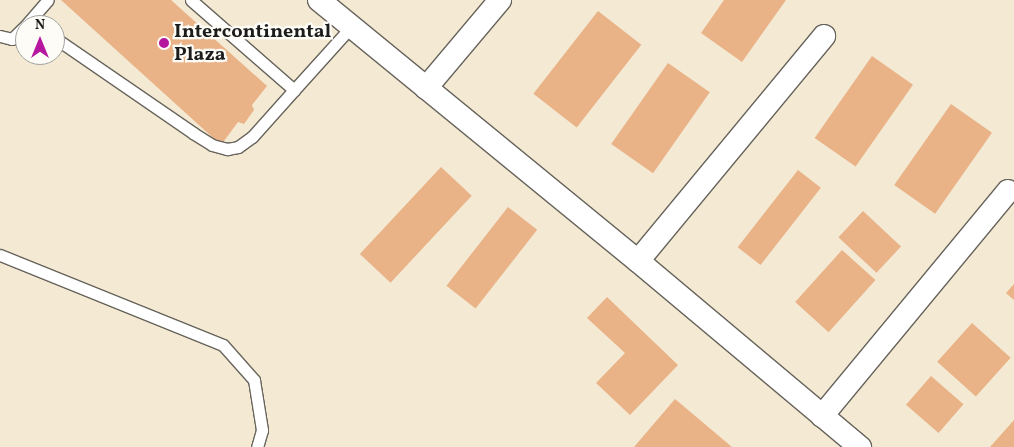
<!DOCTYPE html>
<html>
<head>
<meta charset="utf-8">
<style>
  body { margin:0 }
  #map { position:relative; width:1014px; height:447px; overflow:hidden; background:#f4ead4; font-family:Vollkorn,serif }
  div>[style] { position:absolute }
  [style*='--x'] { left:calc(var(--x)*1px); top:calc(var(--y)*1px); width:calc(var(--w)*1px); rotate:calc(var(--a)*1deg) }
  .building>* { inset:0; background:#e9b287; transform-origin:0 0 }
  .roads { filter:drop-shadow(1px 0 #68645c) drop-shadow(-1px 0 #68645c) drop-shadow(0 1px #68645c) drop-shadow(0 -1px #68645c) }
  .lane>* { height:11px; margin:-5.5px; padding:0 5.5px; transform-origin:5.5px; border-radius:5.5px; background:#fff }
  .street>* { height:22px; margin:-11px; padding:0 11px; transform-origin:11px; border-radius:11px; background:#fff }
  .dots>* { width:14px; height:14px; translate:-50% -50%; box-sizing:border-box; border:2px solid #fdfcf7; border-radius:50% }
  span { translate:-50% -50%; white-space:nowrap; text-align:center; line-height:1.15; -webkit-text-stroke:4.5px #fdfcf7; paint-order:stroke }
  .poi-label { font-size:20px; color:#1c1c1c; font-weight:700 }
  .left { translate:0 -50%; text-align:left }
  .north { position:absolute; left:15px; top:15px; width:50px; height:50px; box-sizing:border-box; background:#fdfcf7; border:1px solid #a3a29f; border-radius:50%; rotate:0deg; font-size:14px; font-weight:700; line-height:20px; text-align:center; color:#1c1c1c }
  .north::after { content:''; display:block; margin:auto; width:18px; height:22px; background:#b5179e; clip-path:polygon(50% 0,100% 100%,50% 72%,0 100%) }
</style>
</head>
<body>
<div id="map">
  <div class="building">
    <div style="clip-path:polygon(61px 0,171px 0,267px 86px,252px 105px,254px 110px,244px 124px,238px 122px,221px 145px)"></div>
    <div style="clip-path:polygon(724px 0,786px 0,742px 62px,701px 33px)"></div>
    <div style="left:598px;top:11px;width:55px;height:105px;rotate:38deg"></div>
    <div style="left:872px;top:56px;width:50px;height:100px;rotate:35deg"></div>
    <div style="left:668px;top:63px;width:51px;height:99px;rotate:35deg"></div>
    <div style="left:951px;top:104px;width:50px;height:99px;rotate:35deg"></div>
    <div style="left:441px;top:167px;width:42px;height:119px;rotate:43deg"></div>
    <div style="left:798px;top:170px;width:29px;height:98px;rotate:38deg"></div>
    <div style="left:508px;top:207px;width:37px;height:100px;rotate:38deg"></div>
    <div style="left:863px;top:211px;width:52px;height:36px;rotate:43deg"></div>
    <div style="left:842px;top:250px;width:45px;height:70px;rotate:42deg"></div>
    <div style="clip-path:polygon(1014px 284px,1014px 300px,1006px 293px)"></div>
    <div style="clip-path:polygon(607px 297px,678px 365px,630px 415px,596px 383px,625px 353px,587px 318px)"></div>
    <div style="left:972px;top:323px;width:52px;height:52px;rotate:42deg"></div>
    <div style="left:931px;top:376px;width:43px;height:38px;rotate:41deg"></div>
    <div style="clip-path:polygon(675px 399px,732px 447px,634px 447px)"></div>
    <div style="clip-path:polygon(1014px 420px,1014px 447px,990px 447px)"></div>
  </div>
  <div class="roads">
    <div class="lane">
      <div style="--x:191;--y:0;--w:137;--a:41.1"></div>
      <div style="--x:294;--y:90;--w:85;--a:-47.9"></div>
      <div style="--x:26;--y:25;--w:33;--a:-49"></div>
      <div style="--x:0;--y:36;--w:12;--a:14"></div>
      <div style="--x:12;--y:39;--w:18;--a:-45"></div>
      <div style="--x:55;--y:38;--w:168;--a:34.5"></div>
      <div style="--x:193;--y:133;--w:22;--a:32"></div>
      <div style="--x:212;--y:145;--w:16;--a:15"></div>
      <div style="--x:227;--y:149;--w:11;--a:-10"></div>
      <div style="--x:238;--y:147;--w:17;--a:-36"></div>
      <div style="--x:252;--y:137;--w:63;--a:-48.2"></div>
      <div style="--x:0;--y:255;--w:240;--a:22"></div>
      <div style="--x:223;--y:345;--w:47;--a:48.5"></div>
      <div style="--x:254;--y:380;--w:51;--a:80.9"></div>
      <div style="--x:262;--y:430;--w:18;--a:106"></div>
    </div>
    <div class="street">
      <div style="--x:319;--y:0;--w:412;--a:39.3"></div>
      <div style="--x:638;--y:261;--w:290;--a:40"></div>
      <div style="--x:426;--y:88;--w:115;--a:-49.9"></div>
      <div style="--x:638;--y:261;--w:292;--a:-50.4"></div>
      <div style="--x:822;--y:416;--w:292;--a:-50.4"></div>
    </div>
  </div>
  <div class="dots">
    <div style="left:164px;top:43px;background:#b5179e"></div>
  </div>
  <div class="poi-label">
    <span class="left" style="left:174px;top:44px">Intercontinental<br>Plaza</span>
  </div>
  <div class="north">N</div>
</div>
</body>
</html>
